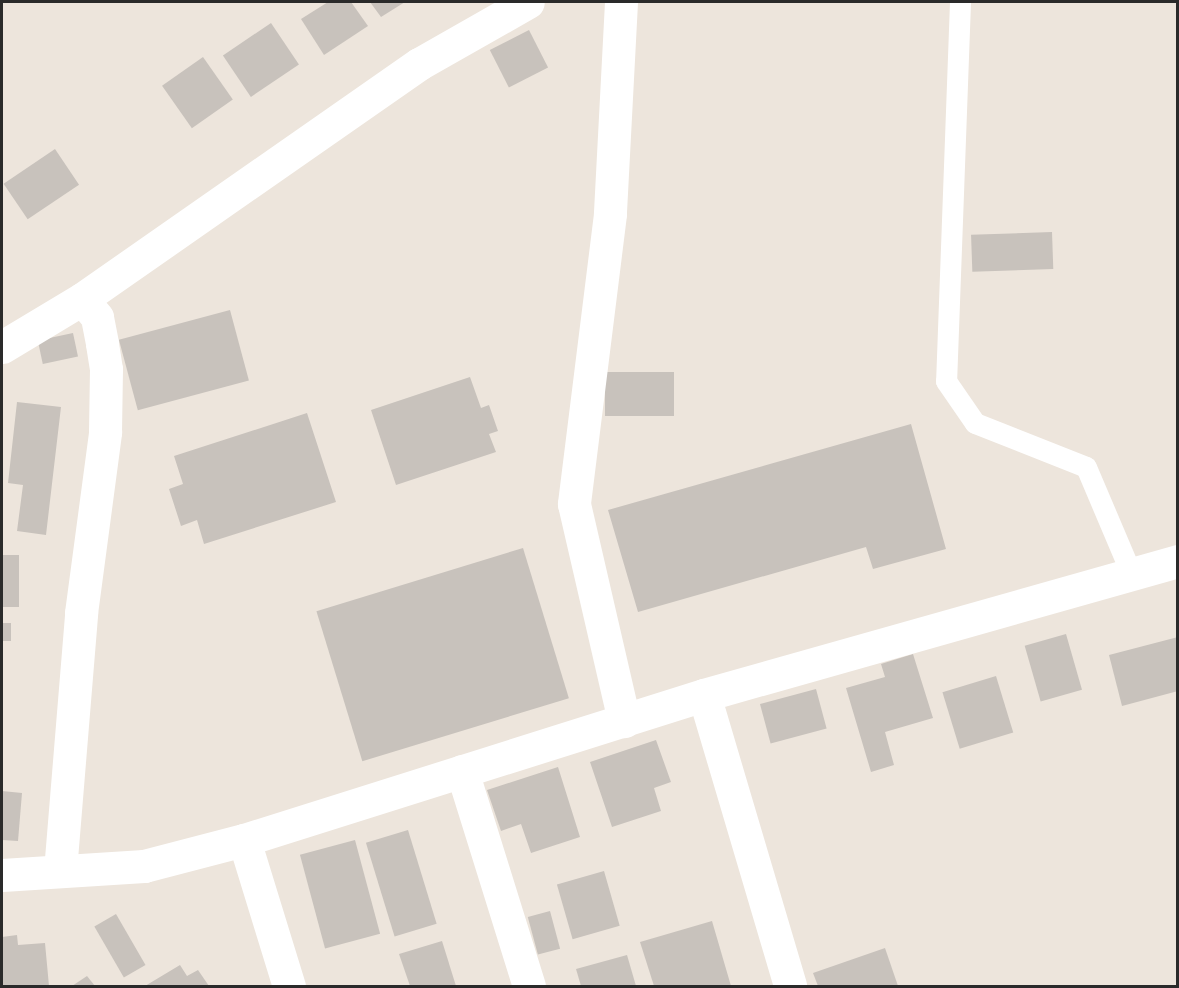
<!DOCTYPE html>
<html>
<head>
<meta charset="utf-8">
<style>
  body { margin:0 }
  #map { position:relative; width:1179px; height:988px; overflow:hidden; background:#ede5dc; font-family:"Nunito Sans",sans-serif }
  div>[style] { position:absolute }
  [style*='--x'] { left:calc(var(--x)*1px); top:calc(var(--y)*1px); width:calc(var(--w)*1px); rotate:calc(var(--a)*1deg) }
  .building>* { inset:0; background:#c8c2bc; transform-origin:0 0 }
  .service>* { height:21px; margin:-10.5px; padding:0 10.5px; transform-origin:10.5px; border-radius:10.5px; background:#fff }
  .minor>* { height:33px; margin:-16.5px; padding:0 16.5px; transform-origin:16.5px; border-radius:16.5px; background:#fff }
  span { translate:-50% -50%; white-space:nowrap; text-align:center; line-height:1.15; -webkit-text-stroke:4.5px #fff; paint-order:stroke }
  .frame { position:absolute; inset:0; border:3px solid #2a2a2a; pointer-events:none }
</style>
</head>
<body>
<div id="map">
  <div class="building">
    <div style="clip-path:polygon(328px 2px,351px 2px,368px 26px,324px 55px,301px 19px)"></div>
    <div style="clip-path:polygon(370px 2px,405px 2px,381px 17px)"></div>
    <div style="left:271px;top:23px;width:50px;height:58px;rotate:56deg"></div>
    <div style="left:529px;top:30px;width:42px;height:44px;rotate:63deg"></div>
    <div style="left:203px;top:57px;width:52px;height:50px;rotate:55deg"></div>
    <div style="left:55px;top:149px;width:43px;height:62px;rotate:56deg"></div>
    <div style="left:1052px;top:232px;width:37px;height:81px;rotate:88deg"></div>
    <div style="left:230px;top:310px;width:73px;height:115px;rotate:75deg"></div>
    <div style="left:73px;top:333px;width:24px;height:36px;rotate:78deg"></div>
    <div style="left:605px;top:372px;width:69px;height:44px"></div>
    <div style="clip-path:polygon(470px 377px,481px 408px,489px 405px,498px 431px,489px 434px,496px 452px,396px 485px,371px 410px)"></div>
    <div style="clip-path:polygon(17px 402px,61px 407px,46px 535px,17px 531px,23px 485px,8px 483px)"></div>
    <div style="clip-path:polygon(307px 413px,336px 502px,204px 544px,197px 520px,181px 526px,169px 489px,183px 484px,174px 456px)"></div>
    <div style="clip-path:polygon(911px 424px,946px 549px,873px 569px,866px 547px,638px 612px,608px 510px)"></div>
    <div style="left:523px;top:548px;width:157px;height:216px;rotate:73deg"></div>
    <div style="left:2px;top:555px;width:17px;height:52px"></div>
    <div style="left:2px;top:623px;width:9px;height:18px"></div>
    <div style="left:1066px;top:634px;width:58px;height:43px;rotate:74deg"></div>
    <div style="clip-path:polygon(1178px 637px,1178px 691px,1122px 706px,1109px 655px)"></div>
    <div style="clip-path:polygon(913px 654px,933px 718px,885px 732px,894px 765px,871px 772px,846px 688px,885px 677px,881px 664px)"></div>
    <div style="left:996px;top:676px;width:59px;height:56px;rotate:73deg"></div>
    <div style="left:816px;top:689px;width:41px;height:58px;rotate:75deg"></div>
    <div style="clip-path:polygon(656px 740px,671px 782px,654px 788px,661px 811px,612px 827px,590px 762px)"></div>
    <div style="clip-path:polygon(558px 767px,580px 837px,531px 853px,521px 824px,501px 831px,487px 790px)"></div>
    <div style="clip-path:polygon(2px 791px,22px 793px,18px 841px,2px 840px)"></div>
    <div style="left:408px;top:830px;width:98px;height:44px;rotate:73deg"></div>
    <div style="left:355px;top:840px;width:97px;height:57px;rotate:75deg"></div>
    <div style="left:604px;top:871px;width:57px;height:49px;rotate:74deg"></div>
    <div style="left:550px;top:911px;width:39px;height:23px;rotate:75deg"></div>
    <div style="left:116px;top:914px;width:59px;height:25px;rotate:60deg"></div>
    <div style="clip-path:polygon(712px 921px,731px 986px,654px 986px,640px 942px)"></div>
    <div style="clip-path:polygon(17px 935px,18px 945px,45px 943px,49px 986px,2px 986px,2px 937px)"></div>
    <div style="clip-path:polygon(442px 941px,456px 986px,410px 986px,399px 954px)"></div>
    <div style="clip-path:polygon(885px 948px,898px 986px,818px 986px,813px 973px)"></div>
    <div style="clip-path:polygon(627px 955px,636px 986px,581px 986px,576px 969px)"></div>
    <div style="clip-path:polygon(180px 965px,187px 976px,198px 970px,209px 986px,145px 986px)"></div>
    <div style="clip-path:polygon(87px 976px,95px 986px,72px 986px)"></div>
  </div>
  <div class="service">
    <div style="--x:960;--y:2;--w:379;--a:92.1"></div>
    <div style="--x:946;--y:381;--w:51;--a:55.4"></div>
    <div style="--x:975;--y:423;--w:119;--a:21.6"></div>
    <div style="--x:1086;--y:467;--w:115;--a:67"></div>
  </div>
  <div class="minor">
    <div style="--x:621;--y:2;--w:212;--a:93"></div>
    <div style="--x:610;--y:214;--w:292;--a:97.1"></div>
    <div style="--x:574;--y:504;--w:223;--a:77"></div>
    <div style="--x:2;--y:347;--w:93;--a:-31"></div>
    <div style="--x:82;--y:299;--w:411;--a:-34.9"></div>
    <div style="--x:419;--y:64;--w:125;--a:-29.6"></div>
    <div style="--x:704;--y:695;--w:303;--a:73.5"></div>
    <div style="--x:462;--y:771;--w:225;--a:72.7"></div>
    <div style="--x:244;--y:840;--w:153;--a:72.9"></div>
    <div style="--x:60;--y:871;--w:259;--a:-85.3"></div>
    <div style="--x:81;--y:613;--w:183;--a:-82.4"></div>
    <div style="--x:105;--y:432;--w:63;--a:-89.1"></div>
    <div style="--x:106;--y:369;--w:26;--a:-99"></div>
    <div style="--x:102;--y:343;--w:26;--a:-101"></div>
    <div style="--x:97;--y:317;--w:23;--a:-130"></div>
    <div style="--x:2;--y:875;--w:142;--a:-3.6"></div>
    <div style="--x:144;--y:866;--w:103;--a:-14.6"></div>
    <div style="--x:244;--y:840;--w:482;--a:-17.5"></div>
    <div style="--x:704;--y:695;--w:493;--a:-15.8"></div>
  </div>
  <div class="frame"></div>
</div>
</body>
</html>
